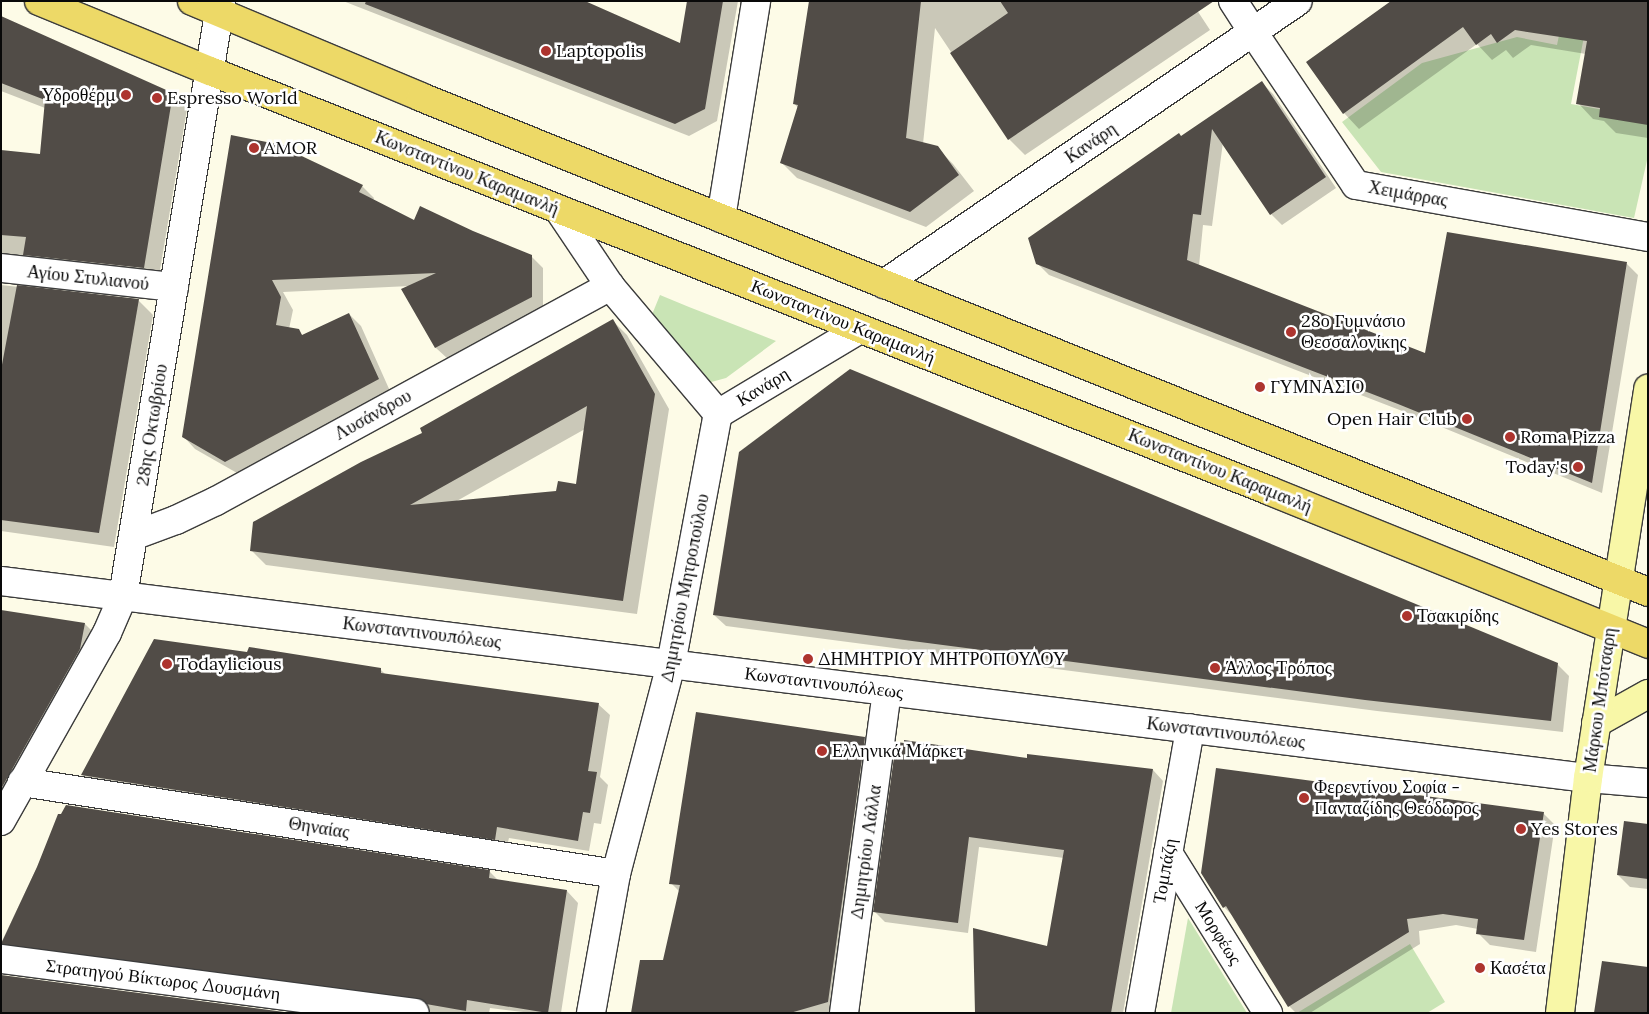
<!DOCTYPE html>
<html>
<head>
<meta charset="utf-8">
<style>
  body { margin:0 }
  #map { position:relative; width:1649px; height:1014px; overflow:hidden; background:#fdfbe7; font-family:Lora,serif }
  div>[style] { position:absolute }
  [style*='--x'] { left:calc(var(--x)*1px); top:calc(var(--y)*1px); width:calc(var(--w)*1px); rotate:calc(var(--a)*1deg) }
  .green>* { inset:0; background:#c9e4b5 }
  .shadow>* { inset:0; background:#0003 }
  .building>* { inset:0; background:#514c47 }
  .roads { filter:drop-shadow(1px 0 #3c3c3c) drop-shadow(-1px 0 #3c3c3c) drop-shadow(0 1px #3c3c3c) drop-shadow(0 -1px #3c3c3c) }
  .pedestrian>* { height:28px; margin:-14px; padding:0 14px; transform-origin:14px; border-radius:14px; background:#fff }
  .minor>* { height:28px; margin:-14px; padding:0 14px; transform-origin:14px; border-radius:14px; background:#fff }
  .tertiary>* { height:28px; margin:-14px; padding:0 14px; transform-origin:14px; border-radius:14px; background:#fff }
  .secondary>* { height:28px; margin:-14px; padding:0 14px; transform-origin:14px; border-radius:14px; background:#f8f7a7 }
  .primary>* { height:28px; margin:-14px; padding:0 14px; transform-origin:14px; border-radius:14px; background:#edd967 }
  .dots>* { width:14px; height:14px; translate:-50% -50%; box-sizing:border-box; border:2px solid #fff; border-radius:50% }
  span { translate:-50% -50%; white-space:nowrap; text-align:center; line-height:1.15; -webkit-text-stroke:5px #fff; paint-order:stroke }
  .poi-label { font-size:18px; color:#090909 }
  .left { translate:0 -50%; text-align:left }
  .right { translate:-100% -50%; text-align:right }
  .street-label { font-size:18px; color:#090909 }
  .frame { position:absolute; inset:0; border:2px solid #090909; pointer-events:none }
</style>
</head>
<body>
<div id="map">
  <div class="green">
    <div style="clip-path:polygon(1563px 16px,1587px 21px,1571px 104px,1648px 118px,1648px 156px,1634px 218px,1381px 172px,1342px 122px,1422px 63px,1517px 37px,1557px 45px)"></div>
    <div style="clip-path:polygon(660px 295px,689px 307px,776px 341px,726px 378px,704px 384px,651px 317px)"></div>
    <div style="clip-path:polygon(1188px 918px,1247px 1013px,1171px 1013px)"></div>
    <div style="clip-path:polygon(1410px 944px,1445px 1002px,1427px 1013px,1297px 1013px)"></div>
  </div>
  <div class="shadow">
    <div style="clip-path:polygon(343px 1px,582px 1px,680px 45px,688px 1px,738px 1px,717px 121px,689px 136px)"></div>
    <div style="clip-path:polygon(811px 1px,1191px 1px,1210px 30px,1025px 155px,1009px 139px,935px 28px,923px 144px,937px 148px,953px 164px,974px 191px,926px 227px,797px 178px,781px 162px,798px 108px,794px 103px)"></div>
    <div style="clip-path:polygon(1395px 1px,1648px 1px,1648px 138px,1616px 133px,1604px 121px,1593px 119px,1578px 103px,1586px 54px,1531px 45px,1513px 58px,1506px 50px,1492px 60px,1477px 44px,1359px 129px,1344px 113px)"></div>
    <div style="clip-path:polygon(1px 19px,172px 94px,187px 109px,158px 282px,1px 277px,1px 151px,41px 155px,45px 108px,1px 91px)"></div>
    <div style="clip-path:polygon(1262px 83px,1273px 94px,1336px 188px,1282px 225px,1271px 214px,1223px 142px,1212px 226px,1203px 225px,1199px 266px,1426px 354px,1448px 234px,1627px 264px,1638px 275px,1602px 493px,1410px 414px,1049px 275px,1037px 263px,1181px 137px)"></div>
    <div style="clip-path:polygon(291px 148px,300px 156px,362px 186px,374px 198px,373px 201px,414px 222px,473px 233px,531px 256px,543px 268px,543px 309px,448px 359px,436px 348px,402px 289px,410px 286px,283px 292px,293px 310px,289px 329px,298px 331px,303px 336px,349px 314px,361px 326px,390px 391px,237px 473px,195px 449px,183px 436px)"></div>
    <div style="clip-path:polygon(1px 285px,138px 300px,153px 315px,114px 547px,1px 531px)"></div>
    <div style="clip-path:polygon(evenodd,613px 321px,627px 335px,669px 409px,637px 614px,266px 565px,252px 551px,424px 433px,613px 321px,585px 429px,577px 485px,557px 492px,455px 502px,585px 429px)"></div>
    <div style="clip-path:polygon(1px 612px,85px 624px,99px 638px,1px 830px)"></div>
    <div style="clip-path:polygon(714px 615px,1557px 664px,1569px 676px,1563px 732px,1377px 711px,726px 626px)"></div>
    <div style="clip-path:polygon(248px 654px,380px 669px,386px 675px,598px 704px,610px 715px,600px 777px,608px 785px,601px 824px,594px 823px,589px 851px,509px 838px,506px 850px,94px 786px,83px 775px)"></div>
    <div style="clip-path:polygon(864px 738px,876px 750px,839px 1013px,632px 1013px,664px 961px,680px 892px,671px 883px)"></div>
    <div style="clip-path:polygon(1028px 759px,1153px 770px,1163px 781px,1123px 1013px,977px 1013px,1048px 948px,1064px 858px,979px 847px,968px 933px,885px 922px,875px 912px)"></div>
    <div style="clip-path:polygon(66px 806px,490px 872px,499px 881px,567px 891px,578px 903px,561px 1013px,532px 1013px,490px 1008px,489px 1013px,430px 1013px,429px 1009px,12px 955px,1px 943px)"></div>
    <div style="clip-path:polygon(1543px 813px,1555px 825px,1536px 952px,1490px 945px,1478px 933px,1478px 929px,1456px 925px,1419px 931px,1420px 944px,1310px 1013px,1296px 1013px,1289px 1006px,1235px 918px,1224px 907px,1202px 873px)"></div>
    <div style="clip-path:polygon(1648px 825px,1648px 889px,1630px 887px,1618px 875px)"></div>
  </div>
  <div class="building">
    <div style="clip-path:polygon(366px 1px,585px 1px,680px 43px,687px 1px,723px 1px,705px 109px,675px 124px,365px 4px)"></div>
    <div style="clip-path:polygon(809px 1px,921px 1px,906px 138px,938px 146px,959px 175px,910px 212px,780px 163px,798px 105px,793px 104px)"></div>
    <div style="clip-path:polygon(1000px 1px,1214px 1px,1008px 140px,950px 53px,1008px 13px)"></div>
    <div style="clip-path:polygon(1391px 1px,1648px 1px,1648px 125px,1599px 117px,1600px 108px,1576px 104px,1587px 41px,1515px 30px,1497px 43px,1491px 34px,1476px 45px,1463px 27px,1343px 114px,1306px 62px)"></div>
    <div style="clip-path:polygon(1px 16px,173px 93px,144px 268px,23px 255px,26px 237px,1px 235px,1px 150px,40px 154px,45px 100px,1px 83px)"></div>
    <div style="clip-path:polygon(1262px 81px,1326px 177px,1270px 215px,1212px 129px,1201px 215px,1193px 214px,1187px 260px,1425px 353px,1447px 232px,1627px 262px,1592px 483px,1398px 404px,1036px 264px,1028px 238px,1179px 133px,1181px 136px)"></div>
    <div style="clip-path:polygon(231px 135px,292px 147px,291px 151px,363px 185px,359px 192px,414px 220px,420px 206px,473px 231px,532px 255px,532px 297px,435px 348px,401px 289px,436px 273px,272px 280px,281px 297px,276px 325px,299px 329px,302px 335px,349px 313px,379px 379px,225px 462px,182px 437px)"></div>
    <div style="clip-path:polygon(17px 285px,139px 299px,99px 533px,1px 520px,1px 370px)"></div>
    <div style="clip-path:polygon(evenodd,613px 319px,655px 394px,623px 601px,250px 551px,253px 522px,361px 462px,422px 433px,420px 428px,613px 319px,587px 406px,576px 484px,558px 481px,556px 491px,410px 505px,587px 406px)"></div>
    <div style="clip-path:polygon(850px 369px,1558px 663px,1551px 721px,1365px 700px,713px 615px,739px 452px)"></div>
    <div style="clip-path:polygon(1px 610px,85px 623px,80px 649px,1px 789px)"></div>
    <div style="clip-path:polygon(154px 639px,247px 652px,249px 647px,381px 668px,381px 673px,599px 703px,588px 771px,597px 772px,590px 813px,583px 812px,578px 841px,497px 827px,495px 840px,81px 775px)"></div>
    <div style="clip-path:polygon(696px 712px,865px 737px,828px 1002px,790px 1013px,631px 1013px,640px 960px,663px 960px,680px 885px,669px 884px)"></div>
    <div style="clip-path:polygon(904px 740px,1027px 758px,1027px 754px,1153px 769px,1111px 1013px,975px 1013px,973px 928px,1047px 946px,1064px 850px,969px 837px,958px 923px,873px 912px,896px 742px,904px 743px)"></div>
    <div style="clip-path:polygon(1216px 768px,1544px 812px,1524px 940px,1476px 934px,1478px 919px,1443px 914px,1407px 919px,1409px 932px,1288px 1007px,1226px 906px,1223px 908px,1201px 873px)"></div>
    <div style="clip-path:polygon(66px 805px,490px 870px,489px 878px,567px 890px,548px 1013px,467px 1000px,466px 1011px,426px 1004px,416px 998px,1px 944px,37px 867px,58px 814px,61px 814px)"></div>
    <div style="clip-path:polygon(1624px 821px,1648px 824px,1648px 879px,1617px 875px)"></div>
    <div style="clip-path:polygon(1602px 961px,1648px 967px,1648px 1013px,1594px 1013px)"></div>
    <div style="clip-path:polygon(1px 975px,292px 1013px,1px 1013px)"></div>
  </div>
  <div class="roads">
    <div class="pedestrian">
      <div style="--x:1253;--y:32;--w:184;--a:56.1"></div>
      <div style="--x:1356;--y:185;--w:297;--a:10.1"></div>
      <div style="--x:1588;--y:778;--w:60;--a:4.8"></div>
    </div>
    <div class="minor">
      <div style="--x:1233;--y:1;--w:37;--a:57"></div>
      <div style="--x:559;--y:210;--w:92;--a:56.1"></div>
      <div style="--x:610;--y:286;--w:167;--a:49.8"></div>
      <div style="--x:721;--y:218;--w:220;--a:-80.8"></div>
      <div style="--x:1;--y:268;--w:174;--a:6.3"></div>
      <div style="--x:718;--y:414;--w:165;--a:-30.9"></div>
      <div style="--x:133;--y:536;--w:46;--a:-20.4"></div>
      <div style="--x:176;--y:520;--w:44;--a:-25.4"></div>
      <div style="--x:216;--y:501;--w:449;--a:-28.6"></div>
      <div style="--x:22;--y:782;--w:601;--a:8.8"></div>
      <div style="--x:1168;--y:853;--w:189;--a:58"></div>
      <div style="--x:1;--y:959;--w:417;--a:7.4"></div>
      <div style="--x:591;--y:1013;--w:141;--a:-79.8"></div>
      <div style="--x:616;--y:874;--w:217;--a:-75.3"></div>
      <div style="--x:671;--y:664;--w:254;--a:-79.4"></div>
      <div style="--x:844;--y:1013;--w:325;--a:-82.4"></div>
      <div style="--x:1140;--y:1013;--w:289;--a:-80"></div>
    </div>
    <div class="tertiary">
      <div style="--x:884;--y:284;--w:501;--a:-34.36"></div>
      <div style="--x:1;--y:581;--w:1599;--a:7.08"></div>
      <div style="--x:1;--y:821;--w:216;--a:-60.6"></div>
      <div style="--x:107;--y:633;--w:40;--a:-66.6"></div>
      <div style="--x:123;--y:596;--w:603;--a:-80.65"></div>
    </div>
    <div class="secondary">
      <div style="--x:1596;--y:723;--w:60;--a:-29.1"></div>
      <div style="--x:1560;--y:1013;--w:237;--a:-83.2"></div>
      <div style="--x:1588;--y:778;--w:394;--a:-81.2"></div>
    </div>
    <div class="primary">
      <div style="--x:39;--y:1;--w:185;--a:22.3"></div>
      <div style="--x:210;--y:71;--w:1140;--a:21.61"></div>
      <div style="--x:1270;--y:491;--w:408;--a:22"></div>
      <div style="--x:192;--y:1;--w:248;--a:22.7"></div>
      <div style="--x:421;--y:97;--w:1323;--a:21.97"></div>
    </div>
  </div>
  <div class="dots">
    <div style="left:546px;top:51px;background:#ad342e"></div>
    <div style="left:126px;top:95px;background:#ad342e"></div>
    <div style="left:157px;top:98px;background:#ad342e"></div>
    <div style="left:254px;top:148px;background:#ad342e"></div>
    <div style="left:1291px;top:332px;background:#ad342e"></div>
    <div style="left:1260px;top:387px;background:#ad342e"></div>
    <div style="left:1467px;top:419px;background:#ad342e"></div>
    <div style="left:1510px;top:437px;background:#ad342e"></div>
    <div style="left:1578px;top:467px;background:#ad342e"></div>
    <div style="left:1407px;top:616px;background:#ad342e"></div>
    <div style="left:808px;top:659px;background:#ad342e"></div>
    <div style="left:167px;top:664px;background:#ad342e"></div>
    <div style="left:1215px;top:668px;background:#ad342e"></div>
    <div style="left:822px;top:751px;background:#ad342e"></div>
    <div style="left:1304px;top:798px;background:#ad342e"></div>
    <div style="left:1521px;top:829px;background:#ad342e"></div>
    <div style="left:1480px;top:968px;background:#ad342e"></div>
  </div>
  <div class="poi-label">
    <span class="left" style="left:556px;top:51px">Laptopolis</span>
    <span class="right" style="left:116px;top:95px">Υδροθέρμ</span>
    <span class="left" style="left:167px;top:98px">Espresso World</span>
    <span class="left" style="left:264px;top:148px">AMOR</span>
    <span class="left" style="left:1301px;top:332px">28ο Γυμνάσιο<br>Θεσσαλονίκης</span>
    <span class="left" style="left:1270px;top:387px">ΓΥΜΝΑΣΙΟ</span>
    <span class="right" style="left:1457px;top:419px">Open Hair Club</span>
    <span class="left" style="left:1520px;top:437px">Roma Pizza</span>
    <span class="right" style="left:1568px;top:467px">Today's</span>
    <span class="left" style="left:1417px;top:616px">Τσακιρίδης</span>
    <span class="left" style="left:818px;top:659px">ΔΗΜΗΤΡΙΟΥ ΜΗΤΡΟΠΟΥΛΟΥ</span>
    <span class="left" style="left:177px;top:664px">Todaylicious</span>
    <span class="left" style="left:1225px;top:668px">Άλλος Τρόπος</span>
    <span class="left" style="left:832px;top:751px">Ελληνικά Μάρκετ</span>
    <span class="left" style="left:1314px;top:798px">Φερεντίνου Σοφία -<br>Πανταζίδης Θεόδωρος</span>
    <span class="left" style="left:1531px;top:829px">Yes Stores</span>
    <span class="left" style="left:1490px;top:968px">Κασέτα</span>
  </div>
  <div class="street-label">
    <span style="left:1091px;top:143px;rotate:-34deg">Κανάρη</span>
    <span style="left:467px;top:173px;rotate:22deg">Κωνσταντίνου Καραμανλή</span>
    <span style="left:1408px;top:194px;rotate:10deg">Χειμάρρας</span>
    <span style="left:88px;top:278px;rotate:6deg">Αγίου Στυλιανού</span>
    <span style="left:843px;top:322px;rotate:22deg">Κωνσταντίνου Καραμανλή</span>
    <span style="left:763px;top:387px;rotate:-31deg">Κανάρη</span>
    <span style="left:373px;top:415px;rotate:-29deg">Λυσάνδρου</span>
    <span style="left:152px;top:425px;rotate:-81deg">28ης Οκτωβρίου</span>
    <span style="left:1220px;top:471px;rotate:22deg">Κωνσταντίνου Καραμανλή</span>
    <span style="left:685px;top:588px;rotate:-79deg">Δημητρίου Μητροπούλου</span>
    <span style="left:422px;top:633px;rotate:7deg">Κωνσταντινουπόλεως</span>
    <span style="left:824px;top:683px;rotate:7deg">Κωνσταντινουπόλεως</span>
    <span style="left:1600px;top:700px;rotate:-82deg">Μάρκου Μπότσαρη</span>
    <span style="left:1226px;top:733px;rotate:7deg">Κωνσταντινουπόλεως</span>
    <span style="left:319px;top:828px;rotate:9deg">Θηναίας</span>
    <span style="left:866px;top:852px;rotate:-82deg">Δημητρίου Λάλλα</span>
    <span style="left:1165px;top:871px;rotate:-80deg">Τομπάζη</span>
    <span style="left:1218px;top:933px;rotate:58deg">Μορφέως</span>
    <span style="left:163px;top:980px;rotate:7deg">Στρατηγού Βίκτωρος Δουσμάνη</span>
  </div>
  <div class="frame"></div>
</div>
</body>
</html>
